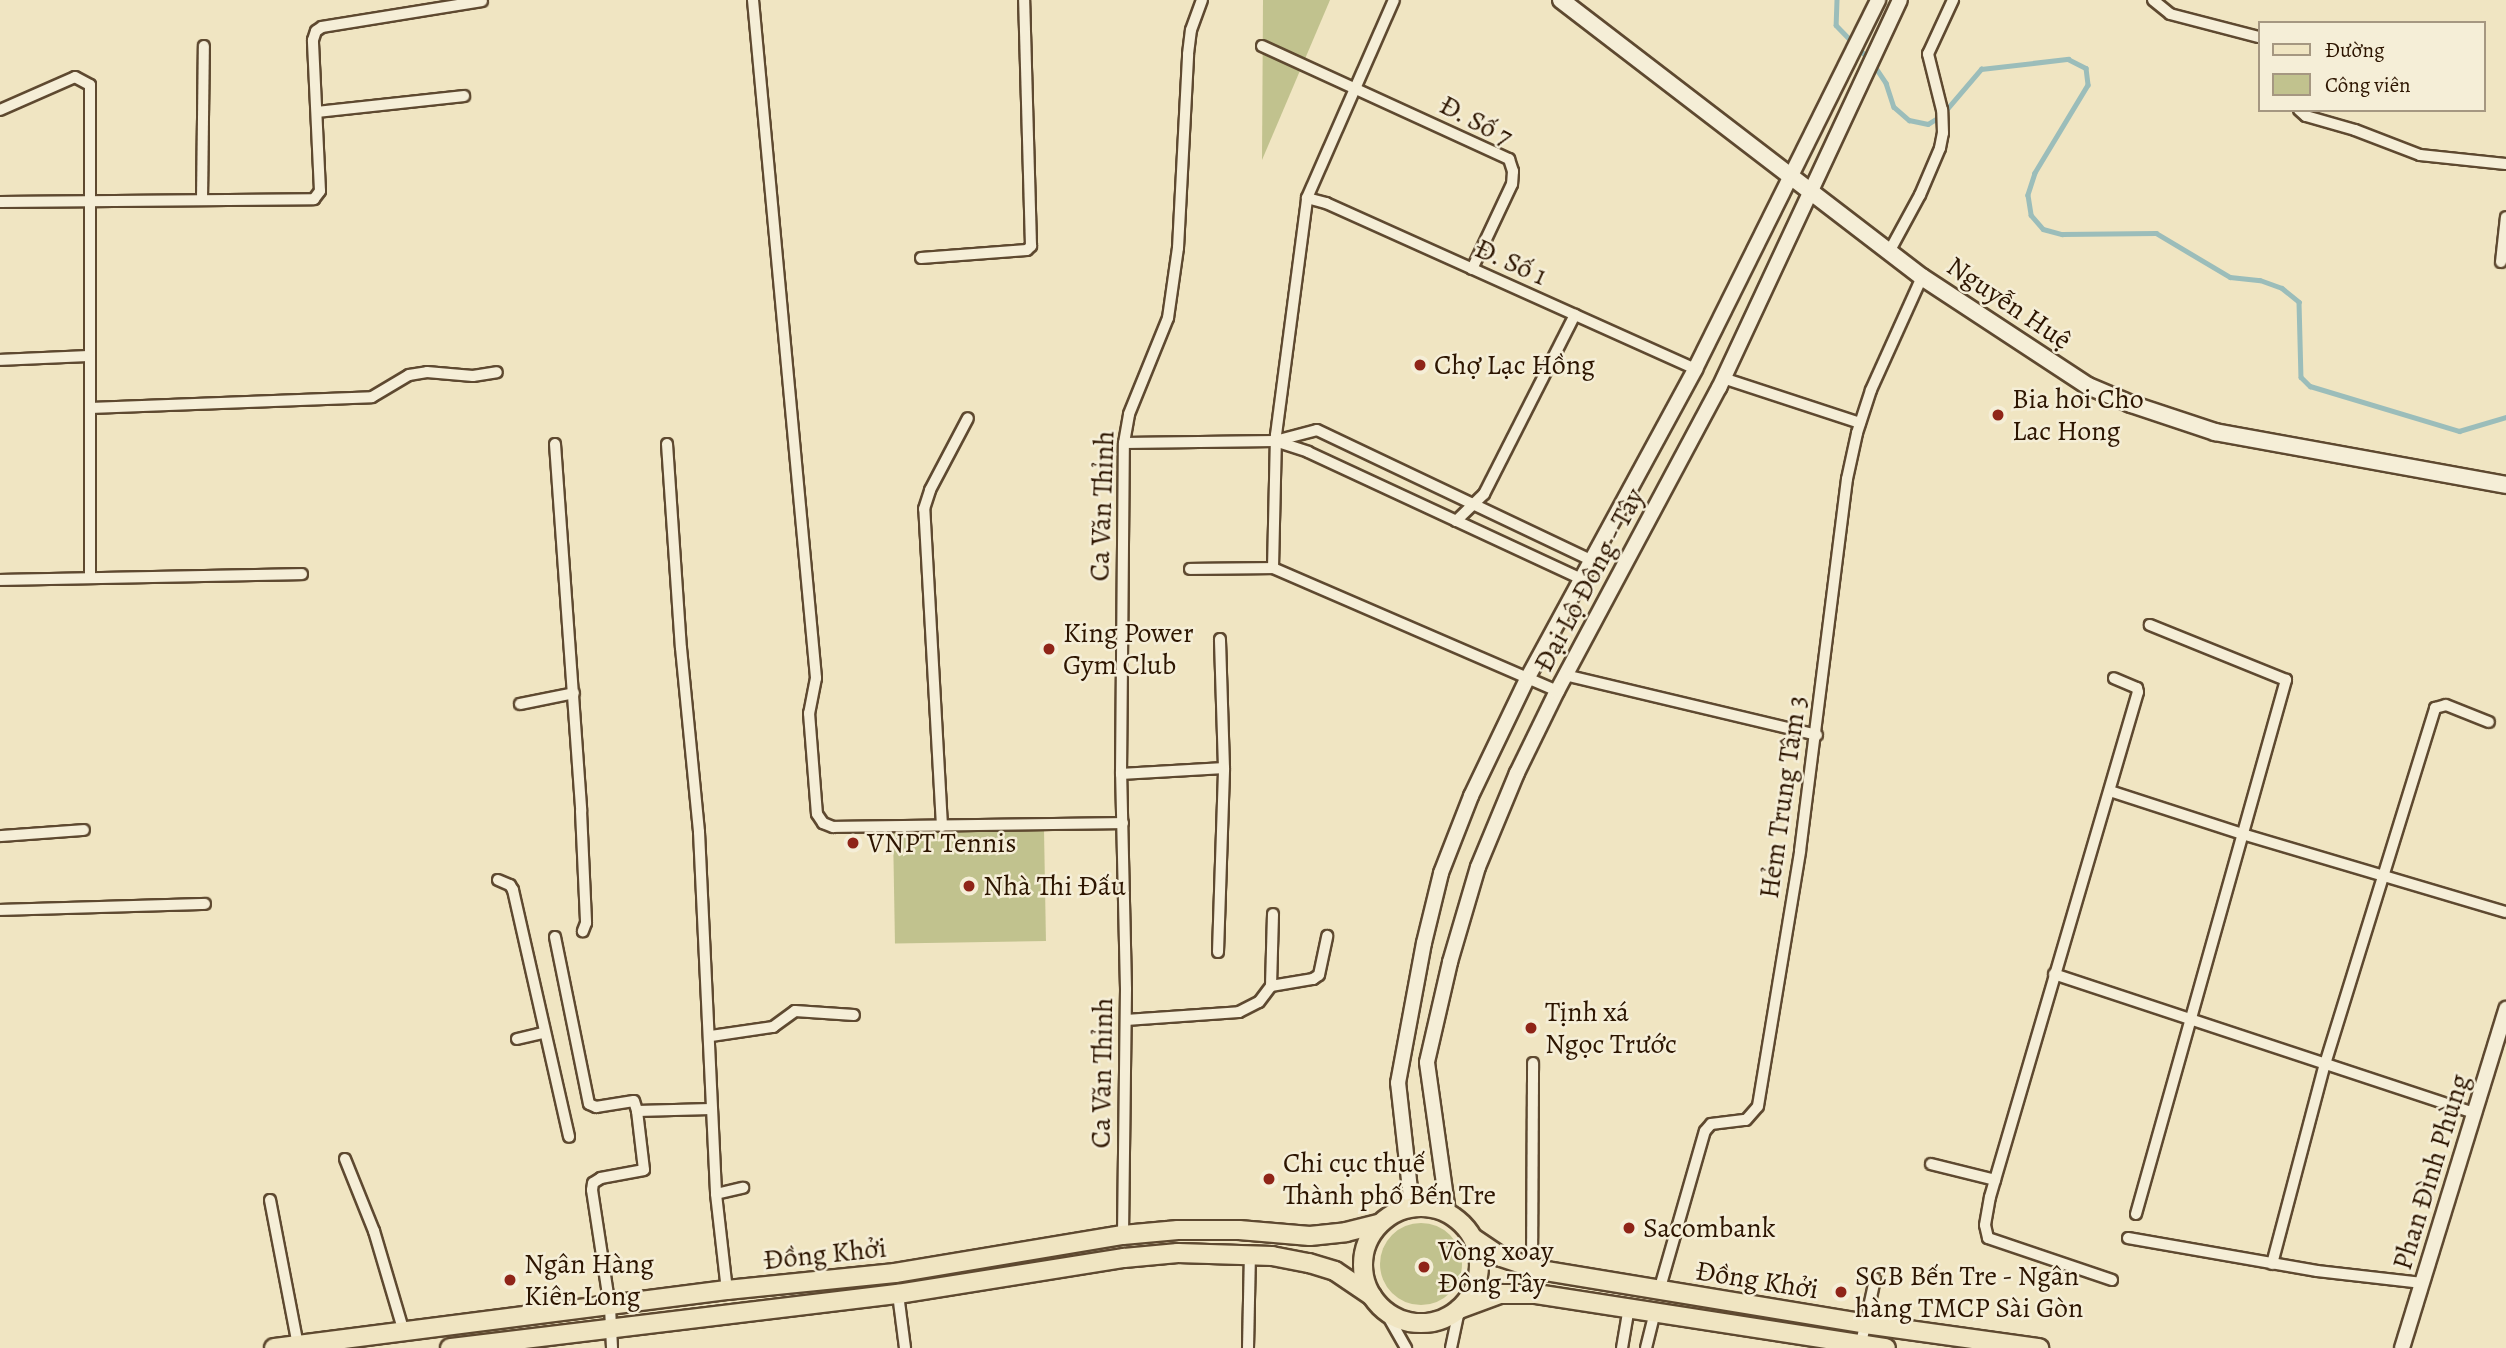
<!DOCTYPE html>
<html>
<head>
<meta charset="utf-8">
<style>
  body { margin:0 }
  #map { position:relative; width:2506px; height:1348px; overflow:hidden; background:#f0e5c2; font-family:Alegreya,serif }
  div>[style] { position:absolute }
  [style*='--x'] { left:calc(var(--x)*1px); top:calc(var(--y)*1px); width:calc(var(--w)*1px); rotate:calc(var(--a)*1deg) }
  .green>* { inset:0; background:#c1c28e; transform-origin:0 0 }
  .round { border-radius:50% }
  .stream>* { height:4.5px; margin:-2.25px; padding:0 2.25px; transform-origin:2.25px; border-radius:2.25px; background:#9bbdba }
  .roads { filter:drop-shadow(2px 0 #5e4930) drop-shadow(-2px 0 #5e4930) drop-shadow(0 2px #5e4930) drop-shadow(0 -2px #5e4930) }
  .minor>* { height:10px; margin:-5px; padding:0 5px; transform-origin:5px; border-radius:5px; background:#f5eed7 }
  .tertiary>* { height:14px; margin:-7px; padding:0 7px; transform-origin:7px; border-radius:7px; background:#f5eed7 }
  .secondary>* { height:16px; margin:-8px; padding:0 8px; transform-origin:8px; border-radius:8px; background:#f5eed7 }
  .primary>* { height:18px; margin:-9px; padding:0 9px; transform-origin:9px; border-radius:9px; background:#f0e5c2 }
  .primary>.ring { margin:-9px; padding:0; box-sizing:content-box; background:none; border:18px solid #f0e5c2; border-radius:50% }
  .dots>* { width:19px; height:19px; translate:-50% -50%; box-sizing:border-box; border:4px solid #f5eed7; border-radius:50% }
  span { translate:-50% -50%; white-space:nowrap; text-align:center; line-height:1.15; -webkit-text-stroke:5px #f5eed7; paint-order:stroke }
  .street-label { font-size:28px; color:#2d1500 }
  .poi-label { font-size:28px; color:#2d1500 }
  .left { translate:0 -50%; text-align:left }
  .legend { position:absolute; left:2258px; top:21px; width:228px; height:91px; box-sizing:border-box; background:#f5eed7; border:2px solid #a59781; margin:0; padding:9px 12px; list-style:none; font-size:21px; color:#2d1500 }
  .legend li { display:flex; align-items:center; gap:14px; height:35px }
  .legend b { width:35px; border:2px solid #a59781 }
</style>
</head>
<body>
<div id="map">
  <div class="green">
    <div style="clip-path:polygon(1263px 0,1330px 0,1262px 160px)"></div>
    <div style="left:1044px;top:829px;width:112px;height:151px;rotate:89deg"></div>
    <div class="round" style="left:1380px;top:1223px;width:82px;height:82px"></div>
  </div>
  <div class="stream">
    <div style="--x:1837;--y:0;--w:25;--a:92"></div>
    <div style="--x:1836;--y:25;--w:47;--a:45.9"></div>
    <div style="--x:1874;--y:65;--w:22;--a:56"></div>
    <div style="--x:1886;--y:83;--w:25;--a:72"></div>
    <div style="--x:1894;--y:107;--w:20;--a:41"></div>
    <div style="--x:1909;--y:120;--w:19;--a:12"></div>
    <div style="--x:1928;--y:124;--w:15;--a:-32"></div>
    <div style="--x:1941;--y:116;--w:62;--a:-49.6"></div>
    <div style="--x:1981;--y:69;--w:88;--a:-6.6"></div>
    <div style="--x:2068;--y:59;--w:20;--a:27"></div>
    <div style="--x:2086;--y:68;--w:17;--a:83"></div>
    <div style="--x:2088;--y:85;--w:103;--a:121.1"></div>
    <div style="--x:2035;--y:173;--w:23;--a:108"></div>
    <div style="--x:2028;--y:195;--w:20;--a:81"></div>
    <div style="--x:2031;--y:215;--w:18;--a:49"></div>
    <div style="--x:2043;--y:229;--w:20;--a:15"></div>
    <div style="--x:2062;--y:234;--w:94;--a:-0.6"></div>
    <div style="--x:2156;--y:233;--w:86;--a:30.7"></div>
    <div style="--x:2230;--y:277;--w:30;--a:6"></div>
    <div style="--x:2260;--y:280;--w:23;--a:20"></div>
    <div style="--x:2282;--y:288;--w:22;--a:39"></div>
    <div style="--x:2299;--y:302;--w:75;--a:88.5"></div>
    <div style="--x:2301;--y:377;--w:13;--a:45"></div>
    <div style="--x:2310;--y:386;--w:156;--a:16.8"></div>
    <div style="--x:2459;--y:431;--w:49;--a:-16.6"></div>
  </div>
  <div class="roads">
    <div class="minor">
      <div style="--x:753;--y:0;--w:681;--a:84.69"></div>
      <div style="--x:816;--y:678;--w:36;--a:101"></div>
      <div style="--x:809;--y:713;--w:101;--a:85.5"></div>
      <div style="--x:817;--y:814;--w:11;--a:56"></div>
      <div style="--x:823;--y:823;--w:11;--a:22"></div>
      <div style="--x:833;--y:827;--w:290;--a:-0.8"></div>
      <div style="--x:2153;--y:0;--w:22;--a:39"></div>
      <div style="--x:2170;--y:14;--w:92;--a:14.5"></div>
      <div style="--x:1262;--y:46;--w:272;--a:24.6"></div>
      <div style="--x:1509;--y:159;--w:13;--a:72"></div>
      <div style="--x:1513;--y:171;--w:13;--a:94"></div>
      <div style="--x:1512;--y:184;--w:94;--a:115.2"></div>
      <div style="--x:0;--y:110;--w:82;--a:-23.7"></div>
      <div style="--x:75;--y:77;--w:17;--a:28"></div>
      <div style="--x:90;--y:85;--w:493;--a:90"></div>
      <div style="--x:2299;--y:110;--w:9;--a:41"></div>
      <div style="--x:2306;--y:116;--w:51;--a:15.9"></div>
      <div style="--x:2355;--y:130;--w:70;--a:21"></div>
      <div style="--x:2420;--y:155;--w:86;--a:6"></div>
      <div style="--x:317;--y:112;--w:148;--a:-6.2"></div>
      <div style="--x:1307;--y:198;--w:20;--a:15"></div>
      <div style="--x:1326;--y:203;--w:405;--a:24.2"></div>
      <div style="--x:202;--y:200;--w:154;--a:-89.3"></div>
      <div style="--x:0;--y:202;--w:314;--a:-0.5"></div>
      <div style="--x:314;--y:199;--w:10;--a:-53"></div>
      <div style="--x:320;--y:191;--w:151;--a:-92.7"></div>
      <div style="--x:313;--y:40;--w:9;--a:-72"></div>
      <div style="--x:316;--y:31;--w:7;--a:-34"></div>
      <div style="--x:322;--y:27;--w:162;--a:-9.2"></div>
      <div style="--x:1889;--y:252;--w:65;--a:-61.5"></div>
      <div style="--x:1920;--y:195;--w:51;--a:-66.9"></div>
      <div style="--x:1940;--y:148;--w:15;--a:-79"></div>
      <div style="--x:1943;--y:133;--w:23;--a:-92"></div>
      <div style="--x:1942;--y:110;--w:58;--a:-104"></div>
      <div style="--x:1928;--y:54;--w:60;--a:-65.2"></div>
      <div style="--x:921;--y:258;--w:106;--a:-4.3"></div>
      <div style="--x:1027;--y:250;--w:6;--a:-45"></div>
      <div style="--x:1031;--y:246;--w:246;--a:-91.6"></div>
      <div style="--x:2501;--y:262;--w:45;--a:-83.7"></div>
      <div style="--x:0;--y:360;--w:89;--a:-2.6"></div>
      <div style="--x:1723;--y:378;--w:144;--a:18.2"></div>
      <div style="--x:90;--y:408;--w:282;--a:-2.2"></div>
      <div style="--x:372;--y:397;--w:43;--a:-30.7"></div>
      <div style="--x:409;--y:375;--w:18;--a:-9"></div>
      <div style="--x:427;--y:372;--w:46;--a:5"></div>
      <div style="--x:473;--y:376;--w:24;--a:-9"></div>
      <div style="--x:1275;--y:441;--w:35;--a:18"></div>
      <div style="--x:1308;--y:452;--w:301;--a:24.9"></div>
      <div style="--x:1124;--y:443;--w:151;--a:-0.8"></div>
      <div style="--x:1275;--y:441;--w:43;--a:-14.7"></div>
      <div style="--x:1317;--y:430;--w:303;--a:25.4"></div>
      <div style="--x:555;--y:444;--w:368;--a:85.9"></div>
      <div style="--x:581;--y:811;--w:112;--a:87.4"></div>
      <div style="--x:586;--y:923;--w:9;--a:111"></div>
      <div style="--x:667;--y:444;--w:204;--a:86.1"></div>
      <div style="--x:681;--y:648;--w:185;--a:84.4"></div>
      <div style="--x:699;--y:832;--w:362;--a:87.3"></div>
      <div style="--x:716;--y:1194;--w:97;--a:83.5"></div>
      <div style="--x:1456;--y:521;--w:39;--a:-44"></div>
      <div style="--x:1484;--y:494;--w:201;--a:-63.1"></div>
      <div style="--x:1273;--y:568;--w:133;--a:-88.7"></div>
      <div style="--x:1276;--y:435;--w:239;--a:-82.5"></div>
      <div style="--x:1307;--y:198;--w:216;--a:-66.3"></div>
      <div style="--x:1190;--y:569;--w:83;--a:-0.7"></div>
      <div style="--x:1273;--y:568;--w:309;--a:23.4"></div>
      <div style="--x:0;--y:580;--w:302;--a:-1.1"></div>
      <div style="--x:1565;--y:675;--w:259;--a:13.4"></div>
      <div style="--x:520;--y:704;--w:55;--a:-11.5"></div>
      <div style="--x:1121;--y:774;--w:103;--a:-3.3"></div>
      <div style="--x:2110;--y:791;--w:139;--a:18"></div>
      <div style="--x:2242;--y:834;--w:275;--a:16.5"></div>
      <div style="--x:942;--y:826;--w:318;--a:-93.2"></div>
      <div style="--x:924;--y:509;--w:20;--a:-72"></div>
      <div style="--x:930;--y:490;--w:81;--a:-62.2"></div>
      <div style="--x:0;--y:836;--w:84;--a:-4.1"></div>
      <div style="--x:498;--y:880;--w:13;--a:23"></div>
      <div style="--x:510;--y:885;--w:6;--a:59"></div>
      <div style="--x:513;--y:890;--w:253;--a:77.2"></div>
      <div style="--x:0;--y:910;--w:205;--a:-1.7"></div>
      <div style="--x:555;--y:937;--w:170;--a:78.5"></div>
      <div style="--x:589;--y:1104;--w:8;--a:23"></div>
      <div style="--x:596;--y:1107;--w:38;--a:-9"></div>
      <div style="--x:634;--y:1101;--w:10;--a:73"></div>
      <div style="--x:637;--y:1111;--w:59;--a:83.2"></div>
      <div style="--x:644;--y:1170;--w:44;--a:169.5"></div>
      <div style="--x:601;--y:1178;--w:9;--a:148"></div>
      <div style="--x:593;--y:1183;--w:7;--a:98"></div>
      <div style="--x:592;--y:1190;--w:118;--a:81.3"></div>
      <div style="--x:610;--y:1307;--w:41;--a:87.2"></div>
      <div style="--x:1218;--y:952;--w:184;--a:-88.1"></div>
      <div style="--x:1224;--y:768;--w:129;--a:-91.8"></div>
      <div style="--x:2054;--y:974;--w:443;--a:18.3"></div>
      <div style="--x:1271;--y:986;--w:43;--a:-9.5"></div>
      <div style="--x:1313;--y:979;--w:7;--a:-34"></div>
      <div style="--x:1319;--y:975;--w:40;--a:-78"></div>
      <div style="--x:1126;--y:1020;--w:113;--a:-4"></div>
      <div style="--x:1239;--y:1012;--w:22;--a:-27"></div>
      <div style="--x:1259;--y:1002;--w:20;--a:-53"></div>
      <div style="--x:1271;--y:986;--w:72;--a:-88.4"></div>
      <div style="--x:711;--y:1036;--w:63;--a:-8.3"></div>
      <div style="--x:773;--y:1027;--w:27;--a:-36"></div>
      <div style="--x:795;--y:1011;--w:59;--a:3.9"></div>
      <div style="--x:517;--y:1039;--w:28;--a:-13"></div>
      <div style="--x:637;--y:1111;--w:74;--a:-1.5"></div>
      <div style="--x:345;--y:1159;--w:78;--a:68.1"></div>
      <div style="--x:374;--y:1231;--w:105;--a:73.5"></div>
      <div style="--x:1931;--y:1164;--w:66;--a:14"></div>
      <div style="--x:716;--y:1194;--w:28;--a:-13"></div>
      <div style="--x:270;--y:1200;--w:148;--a:79.1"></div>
      <div style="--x:2136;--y:1214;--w:555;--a:-74.31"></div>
      <div style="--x:2286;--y:680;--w:147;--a:-158"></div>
      <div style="--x:1123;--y:1235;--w:246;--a:-89.3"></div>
      <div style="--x:1126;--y:989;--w:215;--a:-91.3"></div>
      <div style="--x:1121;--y:774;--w:331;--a:-89.5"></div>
      <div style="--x:1124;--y:443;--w:29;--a:-80"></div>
      <div style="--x:1129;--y:414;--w:104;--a:-67.9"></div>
      <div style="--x:1168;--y:318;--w:71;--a:-81.9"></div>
      <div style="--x:1178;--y:248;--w:194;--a:-87"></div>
      <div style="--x:1188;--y:54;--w:24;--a:-83"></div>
      <div style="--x:1191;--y:30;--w:32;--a:-70"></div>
      <div style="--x:2128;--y:1238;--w:192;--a:9.9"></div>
      <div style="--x:2317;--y:1271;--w:106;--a:6.5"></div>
      <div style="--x:2272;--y:1264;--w:207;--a:-75.2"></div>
      <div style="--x:2325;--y:1064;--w:373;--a:-72.8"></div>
      <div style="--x:2435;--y:708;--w:11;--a:-15"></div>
      <div style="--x:2446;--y:705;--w:46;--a:21.6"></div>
      <div style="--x:1532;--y:1268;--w:205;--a:-89.7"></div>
      <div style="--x:2112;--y:1280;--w:131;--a:-161.3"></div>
      <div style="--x:1988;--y:1238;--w:13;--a:-103"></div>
      <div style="--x:1985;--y:1225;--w:28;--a:-80"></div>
      <div style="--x:1990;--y:1197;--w:526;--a:-73.67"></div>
      <div style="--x:2138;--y:692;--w:4;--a:-104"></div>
      <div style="--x:2137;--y:688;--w:25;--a:-157"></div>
      <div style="--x:1659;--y:1291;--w:166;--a:-74"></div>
      <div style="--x:1705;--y:1131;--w:9;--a:-49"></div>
      <div style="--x:1711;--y:1124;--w:35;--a:-7"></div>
      <div style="--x:1746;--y:1120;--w:18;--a:-49"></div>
      <div style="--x:1758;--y:1106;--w:258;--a:-80.6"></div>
      <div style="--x:1800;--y:851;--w:375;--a:-82.8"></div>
      <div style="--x:1847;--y:479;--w:47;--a:-77.7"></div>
      <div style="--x:1857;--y:433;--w:45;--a:-72"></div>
      <div style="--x:1871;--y:390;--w:124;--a:-65.7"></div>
      <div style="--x:898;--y:1294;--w:54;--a:82.6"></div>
      <div style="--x:1385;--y:1311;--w:43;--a:60.4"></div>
      <div style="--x:1248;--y:1348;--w:94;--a:-88.8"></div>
      <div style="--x:1451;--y:1348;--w:40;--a:-78"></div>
      <div style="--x:1622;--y:1348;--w:42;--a:-80.3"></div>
      <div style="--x:1646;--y:1348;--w:38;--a:-76"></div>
      <div style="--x:1860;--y:1348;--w:71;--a:-77.7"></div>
    </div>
    <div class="tertiary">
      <div style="--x:1412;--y:1207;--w:125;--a:-96.4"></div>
      <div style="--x:1398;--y:1083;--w:142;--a:-79.5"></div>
      <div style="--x:1424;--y:943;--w:72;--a:-76.3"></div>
      <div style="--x:1441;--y:873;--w:83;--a:-68.7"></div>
      <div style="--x:1471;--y:796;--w:130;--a:-64.4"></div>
      <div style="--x:1527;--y:679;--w:353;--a:-61.5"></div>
      <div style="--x:1695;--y:369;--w:412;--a:-63.6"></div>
      <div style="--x:1448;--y:1212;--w:151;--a:-98"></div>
      <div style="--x:1427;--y:1062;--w:103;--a:-77"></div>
      <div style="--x:1450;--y:962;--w:99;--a:-73.6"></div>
      <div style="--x:1478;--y:867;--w:102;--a:-67.5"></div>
      <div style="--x:1517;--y:773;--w:91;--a:-64"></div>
      <div style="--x:1557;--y:691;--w:344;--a:-61.9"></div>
      <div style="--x:1719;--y:388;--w:428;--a:-65"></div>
      <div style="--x:2402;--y:1348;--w:355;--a:-72.9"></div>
    </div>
    <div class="secondary">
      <div style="--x:1561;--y:0;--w:455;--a:37.5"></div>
      <div style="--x:1922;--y:277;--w:199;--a:33.3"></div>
      <div style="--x:2088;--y:386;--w:47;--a:22.7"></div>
      <div style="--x:2131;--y:404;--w:89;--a:18.4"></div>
      <div style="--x:2215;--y:432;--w:296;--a:10.3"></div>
    </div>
    <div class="primary">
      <div class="ring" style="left:1363px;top:1207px;width:98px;height:98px"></div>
      <div style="--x:1473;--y:1238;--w:34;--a:34"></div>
      <div style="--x:1501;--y:1257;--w:41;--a:18.4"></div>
      <div style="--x:1540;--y:1270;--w:329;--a:9.4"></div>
      <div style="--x:1865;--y:1324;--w:176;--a:7.9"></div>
      <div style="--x:1459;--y:1309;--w:44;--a:-20.1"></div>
      <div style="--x:1500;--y:1294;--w:36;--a:0"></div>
      <div style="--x:1536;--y:1294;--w:354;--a:8.8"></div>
      <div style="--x:274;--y:1348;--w:457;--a:-7.3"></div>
      <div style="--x:727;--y:1290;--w:169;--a:-5.8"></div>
      <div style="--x:895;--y:1273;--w:231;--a:-9.5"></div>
      <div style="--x:1123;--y:1235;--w:55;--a:-5.2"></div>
      <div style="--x:1178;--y:1230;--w:61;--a:0"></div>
      <div style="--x:1239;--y:1230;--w:71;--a:4.8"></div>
      <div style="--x:1310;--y:1236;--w:36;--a:-6"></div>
      <div style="--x:1346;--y:1232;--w:34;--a:-14"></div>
      <div style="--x:450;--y:1348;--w:451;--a:-6.9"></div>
      <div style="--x:898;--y:1294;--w:229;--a:-9.1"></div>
      <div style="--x:1124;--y:1258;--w:54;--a:-5.3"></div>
      <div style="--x:1178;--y:1253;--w:94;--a:1.8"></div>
      <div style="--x:1272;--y:1256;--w:38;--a:11"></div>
      <div style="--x:1309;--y:1263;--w:27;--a:17"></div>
      <div style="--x:1335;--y:1271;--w:45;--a:34"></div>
    </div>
  </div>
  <div class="dots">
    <div style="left:1420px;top:365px;background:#8f2418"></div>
    <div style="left:1998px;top:415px;background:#8f2418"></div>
    <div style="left:1049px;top:649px;background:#8f2418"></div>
    <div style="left:853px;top:843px;background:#8f2418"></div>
    <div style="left:969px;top:886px;background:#8f2418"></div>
    <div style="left:1531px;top:1028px;background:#8f2418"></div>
    <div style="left:1269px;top:1179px;background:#8f2418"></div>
    <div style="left:1629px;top:1228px;background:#8f2418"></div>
    <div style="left:1424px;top:1267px;background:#8f2418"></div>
    <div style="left:510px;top:1280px;background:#8f2418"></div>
    <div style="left:1841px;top:1292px;background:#8f2418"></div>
  </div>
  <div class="street-label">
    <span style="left:1476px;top:121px;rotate:28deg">Đ. Số 7</span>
    <span style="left:1511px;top:262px;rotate:24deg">Đ. Số 1</span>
    <span style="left:2009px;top:303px;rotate:34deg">Nguyễn Huệ</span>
    <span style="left:1102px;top:506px;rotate:-88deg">Ca Văn Thỉnh</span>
    <span style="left:1589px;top:580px;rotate:-62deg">Đại Lộ Đông - Tây</span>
    <span style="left:1783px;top:797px;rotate:-82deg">Hẻm Trung Tâm 3</span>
    <span style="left:1102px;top:1073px;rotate:-89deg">Ca Văn Thỉnh</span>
    <span style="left:2431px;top:1172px;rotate:-73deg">Phan Đình Phùng</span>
    <span style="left:825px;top:1254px;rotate:-6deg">Đồng Khởi</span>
    <span style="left:1757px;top:1280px;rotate:9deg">Đồng Khởi</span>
  </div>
  <div class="poi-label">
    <span class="left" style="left:1434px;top:365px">Chợ Lạc Hồng</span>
    <span class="left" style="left:2012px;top:415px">Bia hoi Cho<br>Lac Hong</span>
    <span class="left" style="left:1063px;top:649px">King Power<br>Gym Club</span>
    <span class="left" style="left:867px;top:843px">VNPT Tennis</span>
    <span class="left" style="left:983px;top:886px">Nhà Thi Đấu</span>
    <span class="left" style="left:1545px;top:1028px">Tịnh xá<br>Ngọc Trước</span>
    <span class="left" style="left:1283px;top:1179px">Chi cục thuế<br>Thành phố Bến Tre</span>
    <span class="left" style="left:1643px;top:1228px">Sacombank</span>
    <span class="left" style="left:1438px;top:1267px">Vòng xoay<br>Đông Tây</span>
    <span class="left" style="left:524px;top:1280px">Ngân Hàng<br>Kiên Long</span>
    <span class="left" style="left:1855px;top:1292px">SCB Bến Tre - Ngân<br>hàng TMCP Sài Gòn</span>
  </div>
  <ul class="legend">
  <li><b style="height:9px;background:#f0e5c2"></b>Đường</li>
  <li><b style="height:19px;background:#c1c28e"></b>Công viên</li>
  </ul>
</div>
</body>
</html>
